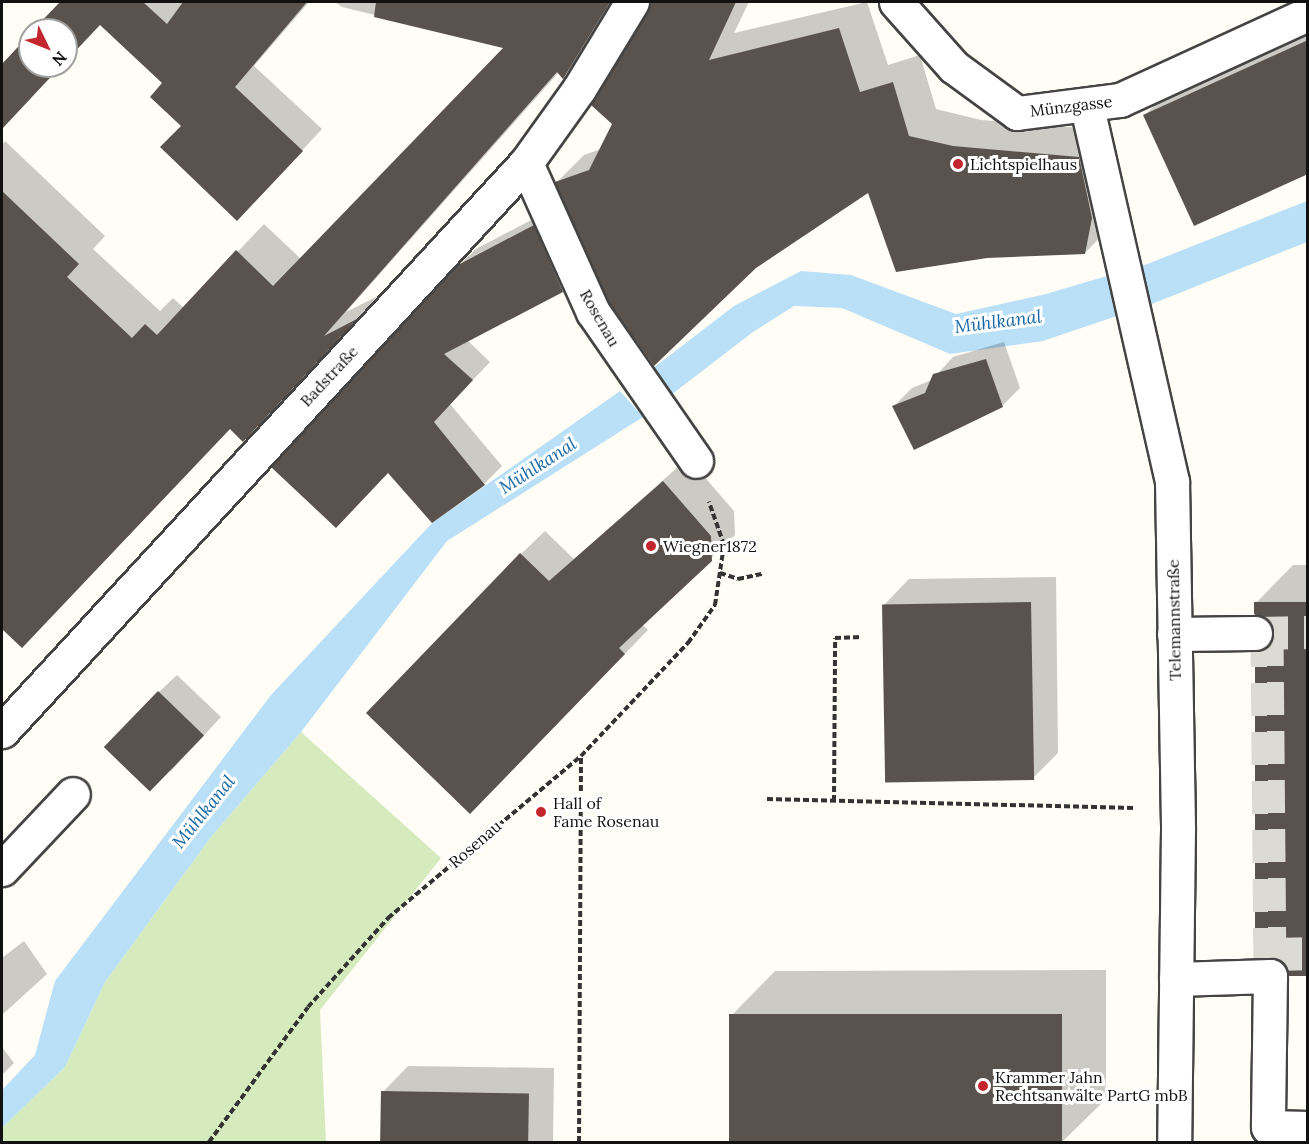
<!DOCTYPE html>
<html>
<head>
<meta charset="utf-8">
<style>
  body { margin:0 }
  #map { position:relative; width:1309px; height:1144px; overflow:hidden; background:#fffdf5; font-family:Lora,serif }
  div>[style] { position:absolute }
  [style*='--x'] { left:calc(var(--x)*1px); top:calc(var(--y)*1px); width:calc(var(--w)*1px); rotate:calc(var(--a)*1deg) }
  .green>* { inset:0; background:#d5ebbd }
  .water>* { inset:0; background:#b9e0f7 }
  .shadow>* { inset:0; background:#0003 }
  .building>* { inset:0; background:#5a524d; transform-origin:0 0 }
  .minor-tunnel>* { height:33px; margin-top:-16.5px; transform-origin:0; background:repeating-linear-gradient(90deg,#dbdad3 0 33px,transparent 0 49px) }
  .path>* { height:4px; margin-top:-2px; transform-origin:0; background:repeating-linear-gradient(90deg,#333 0 6px,transparent 0 9px) }
  .roads { filter:drop-shadow(2px 0 #444) drop-shadow(-2px 0 #444) drop-shadow(0 2px #444) drop-shadow(0 -2px #444) }
  .minor>* { height:33px; margin:-16.5px; padding:0 16.5px; transform-origin:16.5px; border-radius:16.5px; background:#fff }
  .dots>* { width:16px; height:16px; translate:-50% -50%; box-sizing:border-box; border:3px solid #fff; border-radius:50% }
  span { translate:-50% -50%; white-space:nowrap; text-align:center; line-height:1.15; -webkit-text-stroke:6px #fff; paint-order:stroke }
  .street-label { font-size:16px; color:#111 }
  .poi-label { font-size:16px; color:#111 }
  .left { translate:0 -50%; text-align:left }
  .water-label { font-size:18px; color:#1768a6; font-style:italic }
  .frame { position:absolute; inset:0; border:3px solid #111; pointer-events:none }
  .north { position:absolute; left:18px; top:18px; width:60px; height:60px; box-sizing:border-box; background:#fff; border:2px solid #a0a0a0; border-radius:50%; rotate:133deg; font-size:16px; font-weight:700; line-height:24px; text-align:center; color:#111 }
  .north::after { content:''; display:block; margin:auto; width:21px; height:27px; background:#c4262e; clip-path:polygon(50% 0,100% 100%,50% 72%,0 100%) }
</style>
</head>
<body>
<div id="map">
  <div class="green">
    <div style="clip-path:polygon(301px 732px,441px 858px,320px 1010px,326px 1142px,2px 1142px,2px 1128px,65px 1067px,105px 982px,211px 837px)"></div>
  </div>
  <div class="water">
    <div style="clip-path:polygon(1307px 201px,1307px 242px,1152px 304px,1043px 341px,950px 354px,842px 308px,794px 306px,753px 332px,671px 395px,652px 369px,734px 306px,801px 271px,851px 275px,956px 314px,1046px 294px,1147px 264px)"></div>
    <div style="clip-path:polygon(620px 391px,643px 417px,447px 541px,301px 732px,211px 837px,105px 982px,65px 1067px,2px 1128px,2px 1090px,35px 1055px,55px 981px,271px 695px,432px 523px)"></div>
  </div>
  <div class="shadow">
    <div style="clip-path:polygon(62px 2px,309px 2px,254px 66px,322px 129px,258px 198px,183px 126px,164px 83px,101px 23px,66px 60px,66px 30px,35px 30px)"></div>
    <div style="clip-path:polygon(335px 2px,621px 2px,590px 49px,563px 76px,559px 72px,346px 312px,378px 296px,271px 412px,243px 440px,231px 427px,22px 646px,2px 627px,2px 145px,5px 141px,105px 236px,93px 249px,160px 311px,173px 298px,184px 308px,264px 224px,301px 259px,506px 47px,342px 7px)"></div>
    <div style="clip-path:polygon(652px 2px,749px 2px,734px 33px,867px 2px,888px 65px,920px 55px,936px 109px,981px 120px,1106px 130px,1112px 225px,1085px 253px,868px 191px,557px 182px,584px 155px,601px 149px,614px 124px)"></div>
    <div style="clip-path:polygon(1308px 19px,1308px 173px,1145px 115px,1184px 76px)"></div>
    <div style="clip-path:polygon(30px 36px,30px 66px,60px 66px,3px 125px,2px 66px)"></div>
    <div style="clip-path:polygon(552px 209px,580px 273px,562px 291px,467px 340px,490px 362px,450px 404px,502px 466px,484px 484px,388px 471px,457px 267px,476px 249px)"></div>
    <div style="clip-path:polygon(1004px 342px,1020px 388px,1002px 406px,894px 406px,912px 388px,932px 380px,953px 357px)"></div>
    <div style="clip-path:polygon(688px 458px,734px 511px,735px 535px,642px 624px,648px 630px,494px 789px,521px 554px,545px 531px,574px 559px)"></div>
    <div style="clip-path:polygon(1293px 565px,1308px 565px,1308px 974px,1256px 652px,1275px 633px,1272px 622px,1256px 603px)"></div>
    <div style="clip-path:polygon(1056px 577px,1058px 753px,1032px 779px,884px 605px,909px 579px)"></div>
    <div style="clip-path:polygon(177px 675px,221px 717px,170px 772px,159px 692px)"></div>
    <div style="clip-path:polygon(24px 941px,47px 974px,2px 1015px,2px 958px)"></div>
    <div style="clip-path:polygon(1106px 970px,1106px 1099px,1062px 1142px,731px 1142px,731px 1016px,775px 971px)"></div>
    <div style="clip-path:polygon(2px 1047px,14px 1063px,2px 1075px)"></div>
    <div style="clip-path:polygon(408px 1066px,554px 1068px,553px 1142px,382px 1142px,383px 1092px)"></div>
  </div>
  <div class="building">
    <div style="clip-path:polygon(60px 2px,143px 2px,167px 24px,183px 2px,307px 2px,235px 87px,303px 151px,237px 221px,160px 147px,181px 126px,150px 97px,162px 83px,100px 25px,66px 61px,66px 30px,33px 30px)"></div>
    <div style="clip-path:polygon(376px 2px,610px 2px,563px 79px,557px 72px,324px 336px,357px 319px,243px 442px,230px 429px,22px 648px,2px 629px,2px 191px,79px 264px,67px 277px,132px 338px,145px 324px,157px 335px,236px 250px,273px 286px,503px 48px,374px 17px)"></div>
    <div style="clip-path:polygon(651px 2px,736px 2px,709px 60px,839px 28px,860px 92px,893px 82px,909px 136px,953px 146px,1079px 157px,1092px 218px,1085px 254px,987px 258px,896px 272px,868px 193px,756px 268px,654px 366px,609px 303px,555px 182px,589px 170px,612px 124px,591px 105px)"></div>
    <div style="clip-path:polygon(30px 34px,30px 66px,61px 66px,2px 129px,2px 64px)"></div>
    <div style="clip-path:polygon(1308px 40px,1308px 174px,1194px 226px,1143px 115px)"></div>
    <div style="clip-path:polygon(534px 225px,563px 292px,444px 354px,473px 380px,434px 422px,485px 485px,432px 523px,388px 473px,336px 528px,271px 467px,456px 266px)"></div>
    <div style="clip-path:polygon(986px 359px,1003px 407px,914px 450px,892px 406px,925px 393px,933px 374px)"></div>
    <div style="clip-path:polygon(663px 481px,711px 536px,712px 561px,619px 648px,625px 654px,470px 814px,366px 713px,520px 553px,549px 581px)"></div>
    <div style="left:1031px;top:602px;width:178px;height:149px;rotate:89deg"></div>
    <div style="clip-path:polygon(1254px 602px,1308px 602px,1308px 976px,1289px 976px,1279px 959px,1255px 958px,1255px 652px,1265px 649px,1274px 633px,1271px 623px,1254px 614px)"></div>
    <div style="left:158px;top:691px;width:64px;height:78px;rotate:44deg"></div>
    <div style="left:1062px;top:1014px;width:129px;height:333px;rotate:90deg"></div>
    <div style="left:381px;top:1091px;width:148px;height:52px;rotate:1deg"></div>
  </div>
  <div class="minor-tunnel">
    <div style="--x:1255;--y:633;--w:53;--a:-1.1"></div>
    <div style="--x:1267;--y:633;--w:343;--a:89.5"></div>
    <div style="--x:1269;--y:954;--w:39;--a:-1"></div>
  </div>
  <div class="path">
    <div style="--x:720;--y:573;--w:19;--a:18"></div>
    <div style="--x:738;--y:579;--w:25;--a:-12"></div>
    <div style="--x:767;--y:799;--w:367;--a:1.4"></div>
    <div style="--x:834;--y:801;--w:163;--a:-89.6"></div>
    <div style="--x:835;--y:638;--w:27;--a:-2"></div>
    <div style="--x:209;--y:1142;--w:167;--a:-53.7"></div>
    <div style="--x:308;--y:1007;--w:120;--a:-48"></div>
    <div style="--x:388;--y:918;--w:252;--a:-40"></div>
    <div style="--x:581;--y:756;--w:156;--a:-46.6"></div>
    <div style="--x:688;--y:643;--w:47;--a:-54.6"></div>
    <div style="--x:715;--y:605;--w:61;--a:-81.5"></div>
    <div style="--x:724;--y:545;--w:46;--a:-109.2"></div>
    <div style="--x:579;--y:1142;--w:386;--a:-89.7"></div>
  </div>
  <div class="roads">
    <div class="minor">
      <div style="--x:896;--y:2;--w:87;--a:48.3"></div>
      <div style="--x:954;--y:67;--w:78;--a:36.1"></div>
      <div style="--x:1017;--y:113;--w:104;--a:-7.2"></div>
      <div style="--x:1120;--y:100;--w:207;--a:-24.6"></div>
      <div style="--x:1087;--y:107;--w:384;--a:77.2"></div>
      <div style="--x:1172;--y:481;--w:349;--a:89"></div>
      <div style="--x:1178;--y:830;--w:312;--a:90.7"></div>
      <div style="--x:526;--y:163;--w:163;--a:65.8"></div>
      <div style="--x:593;--y:312;--w:181;--a:55.3"></div>
      <div style="--x:1174;--y:634;--w:81;--a:-0.7"></div>
      <div style="--x:2;--y:731;--w:773;--a:-47.31"></div>
      <div style="--x:526;--y:163;--w:91;--a:-54.4"></div>
      <div style="--x:579;--y:89;--w:102;--a:-58.7"></div>
      <div style="--x:2;--y:869;--w:103;--a:-46.6"></div>
      <div style="--x:1176;--y:979;--w:94;--a:-1.8"></div>
      <div style="--x:1270;--y:976;--w:151;--a:90.8"></div>
      <div style="--x:1268;--y:1127;--w:40;--a:1.4"></div>
    </div>
  </div>
  <div class="dots">
    <div style="left:958px;top:164px;background:#c4262e"></div>
    <div style="left:651px;top:546px;background:#c4262e"></div>
    <div style="left:541px;top:812px;background:#c4262e"></div>
    <div style="left:983px;top:1086px;background:#c4262e"></div>
  </div>
  <div class="street-label">
    <span style="left:1071px;top:106px;rotate:-7deg">Münzgasse</span>
    <span style="left:600px;top:318px;rotate:60deg">Rosenau</span>
    <span style="left:329px;top:376px;rotate:-47deg">Badstraße</span>
    <span style="left:1174px;top:620px;rotate:-91deg">Telemannstraße</span>
    <span style="left:475px;top:844px;rotate:-41deg">Rosenau</span>
  </div>
  <div class="poi-label">
    <span class="left" style="left:970px;top:164px">Lichtspielhaus</span>
    <span class="left" style="left:663px;top:546px">Wiegner1872</span>
    <span class="left" style="left:553px;top:812px">Hall of<br>Fame Rosenau</span>
    <span class="left" style="left:995px;top:1086px">Krammer Jahn<br>Rechtsanwälte PartG mbB</span>
  </div>
  <div class="water-label">
    <span style="left:998px;top:322px;rotate:-7deg">Mühlkanal</span>
    <span style="left:538px;top:466px;rotate:-33deg">Mühlkanal</span>
    <span style="left:204px;top:812px;rotate:-51deg">Mühlkanal</span>
  </div>
  <div class="frame"></div>
  <div class="north">N</div>
</div>
</body>
</html>
